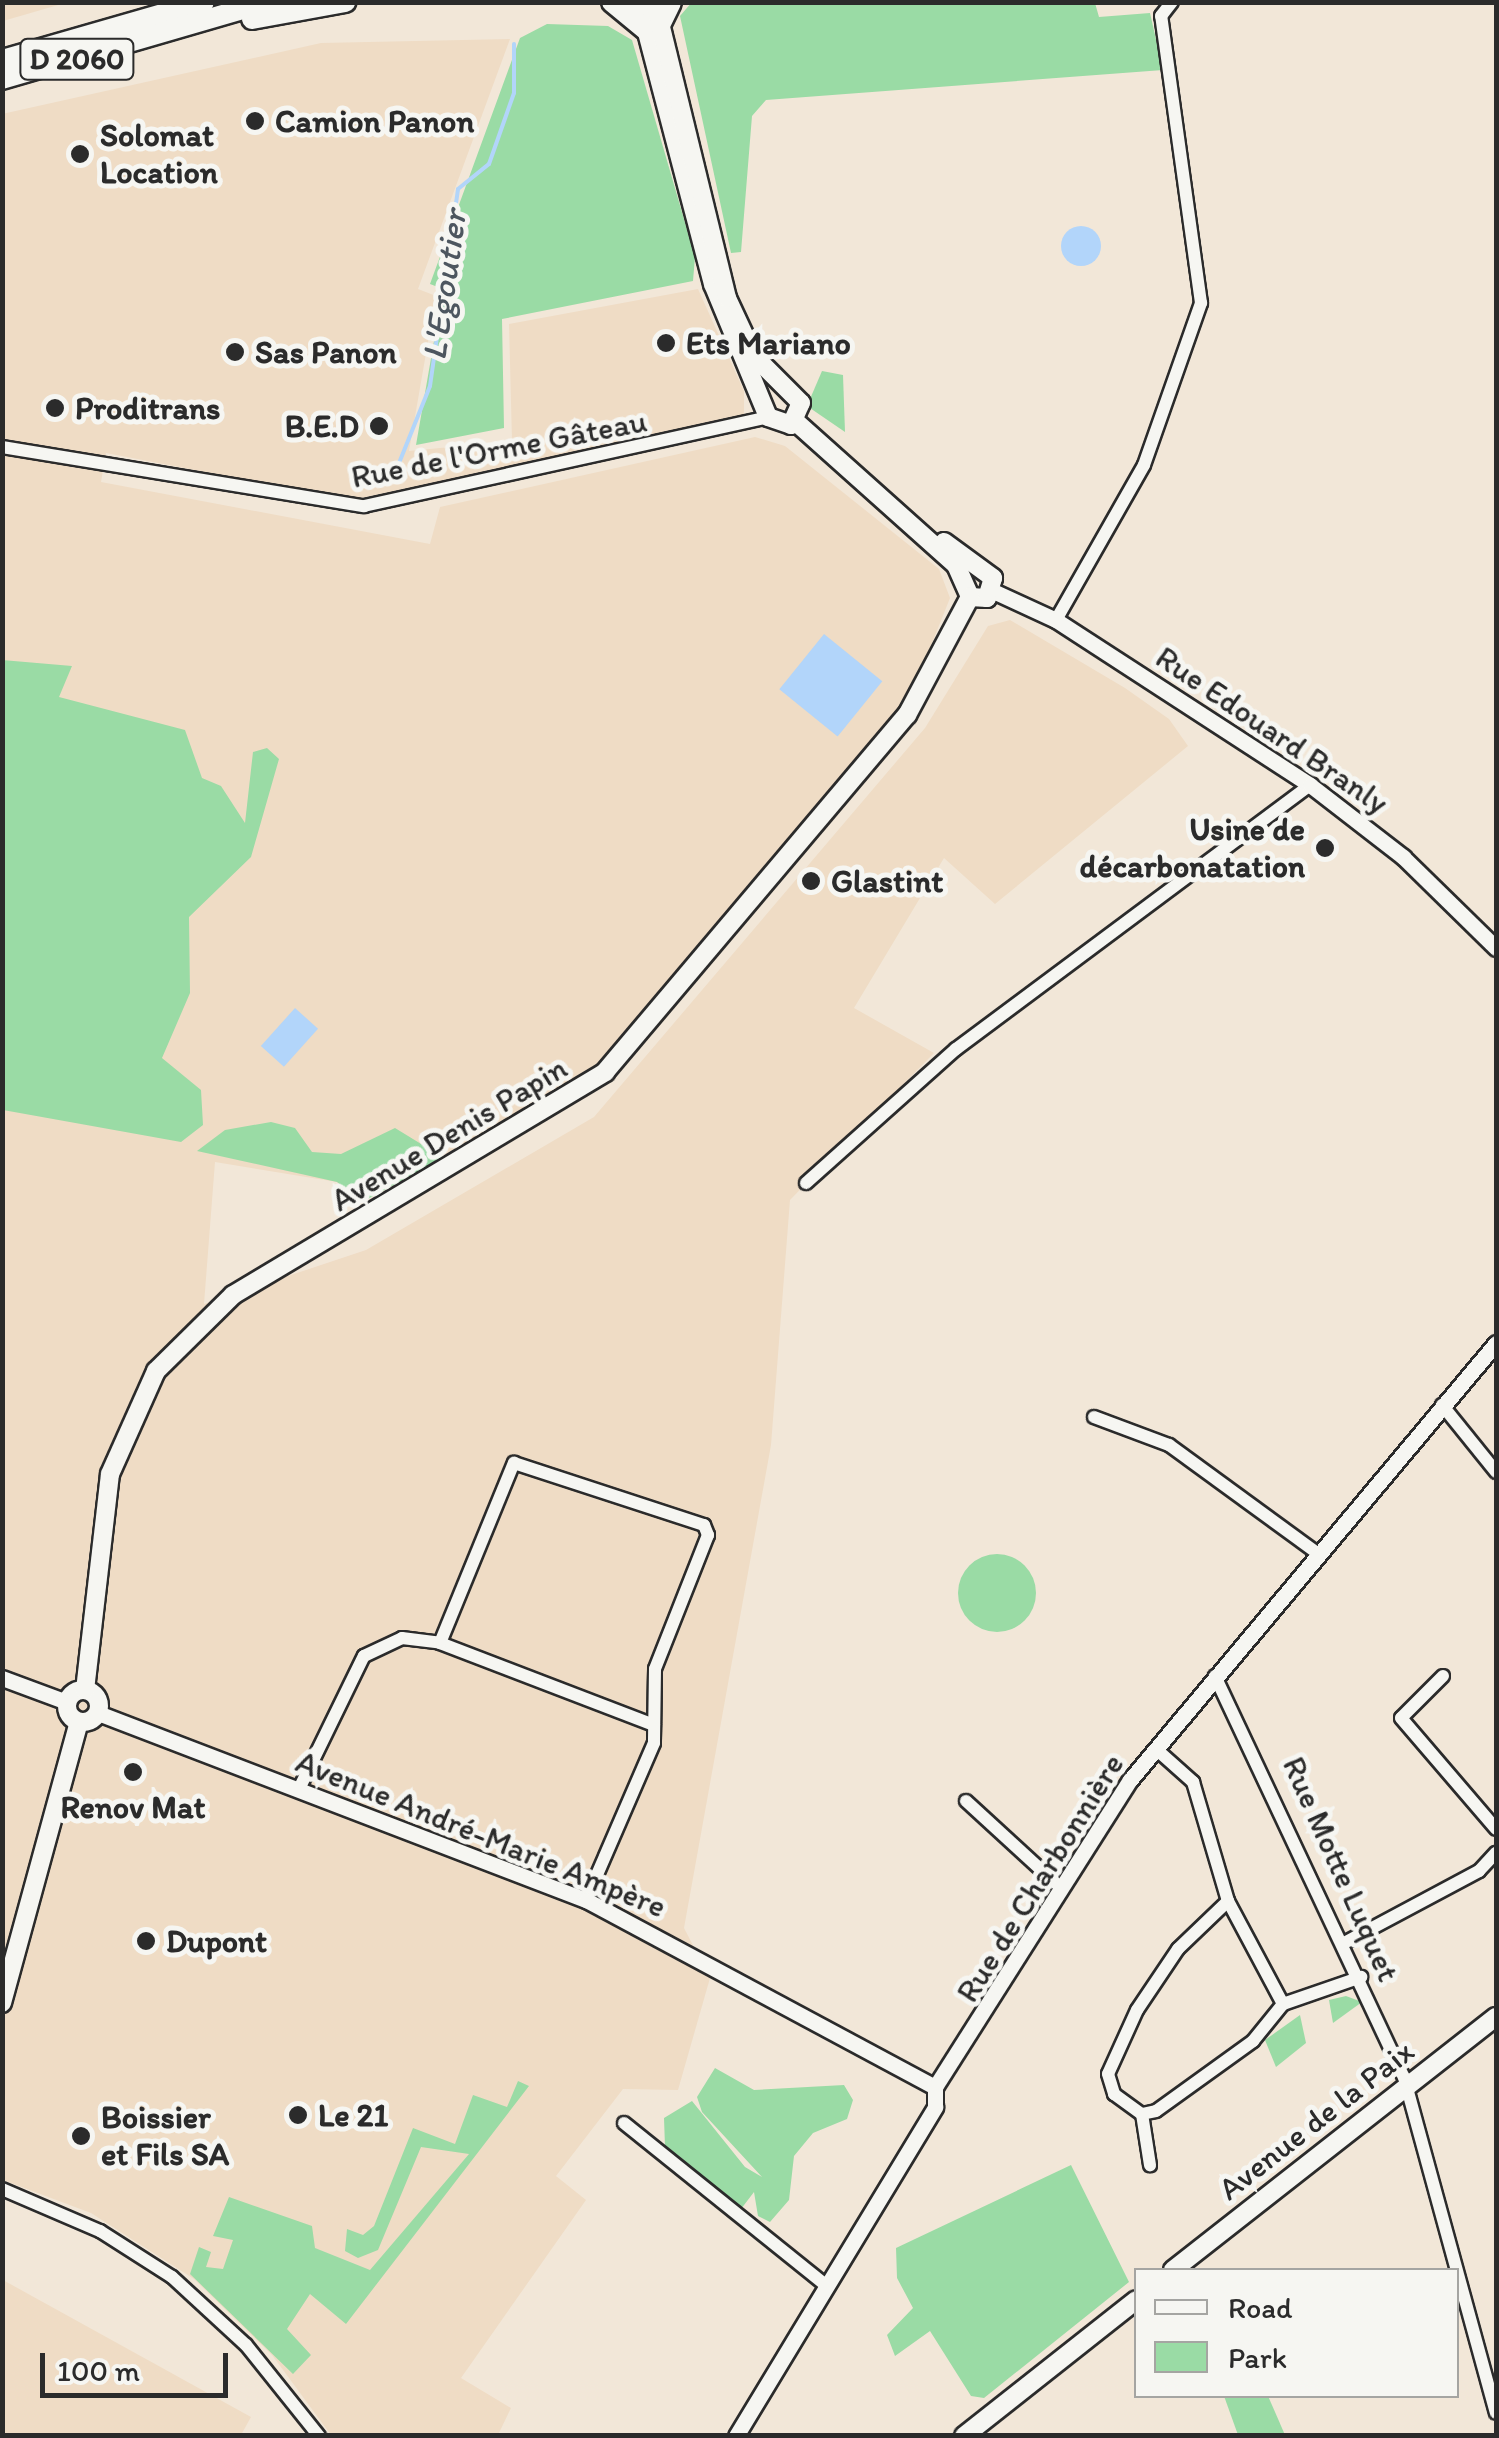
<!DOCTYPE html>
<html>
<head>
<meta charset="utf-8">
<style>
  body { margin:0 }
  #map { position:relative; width:1499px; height:2438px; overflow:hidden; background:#f2e7d8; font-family:Itim,sans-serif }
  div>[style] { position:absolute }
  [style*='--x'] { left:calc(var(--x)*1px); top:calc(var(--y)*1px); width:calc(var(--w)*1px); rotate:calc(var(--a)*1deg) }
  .built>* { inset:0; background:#efdcc5 }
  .green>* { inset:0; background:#9adba5 }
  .round { border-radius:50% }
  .water>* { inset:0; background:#b2d5fa; transform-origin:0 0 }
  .stream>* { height:4px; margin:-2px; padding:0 2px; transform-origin:2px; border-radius:2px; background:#b2d5fa }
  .roads { filter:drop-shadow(2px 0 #2b2b2b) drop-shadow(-2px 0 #2b2b2b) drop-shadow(0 2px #2b2b2b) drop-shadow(0 -2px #2b2b2b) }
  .minor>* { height:12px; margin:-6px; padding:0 6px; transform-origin:6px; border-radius:6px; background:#f6f6f2 }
  .tertiary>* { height:15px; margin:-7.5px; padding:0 7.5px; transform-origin:7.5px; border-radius:7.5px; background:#f6f6f2 }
  .secondary>* { height:18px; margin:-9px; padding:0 9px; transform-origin:9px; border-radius:9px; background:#f6f6f2 }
  .secondary>.ring { margin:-9px; padding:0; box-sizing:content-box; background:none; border:18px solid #f6f6f2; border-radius:50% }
  .trunk>* { height:20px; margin:-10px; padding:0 10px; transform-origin:10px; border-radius:10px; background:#f6f6f2 }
  .dots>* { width:28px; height:28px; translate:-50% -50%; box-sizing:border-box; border:5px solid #f6f6f2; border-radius:50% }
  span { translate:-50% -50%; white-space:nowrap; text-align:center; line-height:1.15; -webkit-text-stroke:10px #f6f6f2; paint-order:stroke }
  .shield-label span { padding:2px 8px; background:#f6f6f2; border:2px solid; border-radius:8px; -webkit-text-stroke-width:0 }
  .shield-label { font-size:30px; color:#2b2b2b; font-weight:700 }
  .poi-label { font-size:32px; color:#2b2b2b; font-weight:700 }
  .left { translate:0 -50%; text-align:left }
  .right { translate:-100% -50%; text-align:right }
  .street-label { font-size:32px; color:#2b2b2b }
  .water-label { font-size:35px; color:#4d565f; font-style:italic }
  .frame { position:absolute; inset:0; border:5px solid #2b2b2b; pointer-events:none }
  .legend { position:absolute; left:1134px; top:2268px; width:325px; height:130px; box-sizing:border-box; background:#f6f6f2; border:2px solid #a5a5a2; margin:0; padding:12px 18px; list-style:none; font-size:30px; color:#2b2b2b }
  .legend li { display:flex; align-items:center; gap:20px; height:50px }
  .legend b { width:50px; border:2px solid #a5a5a2 }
  .scale { position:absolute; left:40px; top:2353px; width:188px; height:45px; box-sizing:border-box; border:5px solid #2b2b2b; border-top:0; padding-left:12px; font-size:30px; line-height:35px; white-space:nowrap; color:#2b2b2b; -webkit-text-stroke:8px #f6f6f2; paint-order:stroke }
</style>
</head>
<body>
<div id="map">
  <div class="built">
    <div style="clip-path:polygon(3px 2px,65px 2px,65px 3px,3px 21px)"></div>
    <div style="clip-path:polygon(510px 39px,418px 289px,436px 296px,409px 451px,512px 441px,509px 324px,698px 289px,744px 391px,744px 418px,351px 500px,106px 453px,101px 482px,430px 544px,440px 507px,755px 437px,785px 446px,939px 569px,950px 598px,910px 698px,611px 1059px,362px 1202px,337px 1182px,215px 1162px,204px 1304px,366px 1250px,594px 1117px,925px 728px,988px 626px,1010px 620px,1125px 688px,1169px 719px,1188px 746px,995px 904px,944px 858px,854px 1008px,934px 1053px,790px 1200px,771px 1445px,684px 1928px,710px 1978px,678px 2090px,623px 2089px,556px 2176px,586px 2200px,461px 2378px,511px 2408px,498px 2435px,331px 2435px,272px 2355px,194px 2279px,91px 2213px,3px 2180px,2px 114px,321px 43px)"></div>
    <div style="clip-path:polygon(3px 2280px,251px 2417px,241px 2435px,3px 2435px)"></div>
  </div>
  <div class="green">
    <div style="clip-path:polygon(692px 2px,1095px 3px,1099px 17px,1150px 13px,1163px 70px,766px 100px,752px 116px,741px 252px,731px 253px,680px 16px)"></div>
    <div style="clip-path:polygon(547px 24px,608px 26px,632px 40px,695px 257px,693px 281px,502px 319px,504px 428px,416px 445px,443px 289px,430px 284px,520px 38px)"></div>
    <div style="clip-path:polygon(822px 371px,843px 375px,845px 432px,807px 406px)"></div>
    <div style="clip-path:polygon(2px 660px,72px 666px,59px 697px,185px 730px,202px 778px,221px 786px,245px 823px,253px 752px,267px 748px,279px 759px,251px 857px,189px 917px,190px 993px,162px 1058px,201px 1090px,203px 1125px,181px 1142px,3px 1110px)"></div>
    <div style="clip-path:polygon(271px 1122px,295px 1128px,312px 1152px,341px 1154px,395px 1128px,444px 1158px,362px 1202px,337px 1182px,197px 1151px,225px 1130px)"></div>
    <div class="round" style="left:958px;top:1554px;width:78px;height:78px"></div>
    <div style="clip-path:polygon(1346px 1996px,1362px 2002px,1333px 2023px,1329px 2000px)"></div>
    <div style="clip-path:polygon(1300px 2015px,1306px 2043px,1276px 2067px,1265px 2040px)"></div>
    <div style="clip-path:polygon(715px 2068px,754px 2090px,844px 2085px,853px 2100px,847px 2119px,813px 2133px,794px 2156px,789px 2200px,770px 2222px,758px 2216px,754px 2192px,741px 2209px,665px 2147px,664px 2118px,692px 2101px,745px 2167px,762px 2177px,702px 2112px,697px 2097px)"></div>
    <div style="clip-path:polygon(518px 2081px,529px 2086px,346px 2324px,310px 2294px,287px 2329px,311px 2355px,293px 2374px,190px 2274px,199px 2247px,211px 2252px,206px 2267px,223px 2269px,233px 2240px,213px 2236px,229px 2197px,312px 2226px,315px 2248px,370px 2270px,469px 2154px,421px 2147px,378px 2250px,358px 2258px,345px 2251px,347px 2229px,363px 2235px,374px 2226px,413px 2128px,455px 2144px,473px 2095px,507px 2107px)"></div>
    <div style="clip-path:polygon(1071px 2165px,1129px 2282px,984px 2398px,971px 2396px,930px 2331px,895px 2356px,887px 2335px,913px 2308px,897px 2278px,896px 2248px)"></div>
    <div style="clip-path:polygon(1224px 2396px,1268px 2396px,1285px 2435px,1238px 2435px)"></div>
  </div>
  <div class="water">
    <div class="round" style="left:1061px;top:226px;width:40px;height:40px"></div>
    <div style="left:824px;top:634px;width:75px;height:71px;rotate:39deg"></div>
    <div style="left:295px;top:1008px;width:31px;height:51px;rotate:42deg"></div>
  </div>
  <div class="stream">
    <div style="--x:393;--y:478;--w:99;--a:-68.1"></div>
    <div style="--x:430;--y:386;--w:199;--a:-81.9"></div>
    <div style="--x:458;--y:189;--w:40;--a:-39"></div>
    <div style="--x:489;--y:164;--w:75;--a:-70.6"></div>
    <div style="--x:514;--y:93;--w:49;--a:-90"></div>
  </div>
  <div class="roads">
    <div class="minor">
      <div style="--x:2;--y:447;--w:367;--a:9.3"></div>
      <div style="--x:364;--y:506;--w:414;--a:-12.4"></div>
      <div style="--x:1056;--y:620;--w:178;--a:-60.4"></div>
      <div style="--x:1144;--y:465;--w:172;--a:-70.6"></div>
      <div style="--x:1201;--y:303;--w:290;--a:-97.9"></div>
      <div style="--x:1161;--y:16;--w:18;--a:-52"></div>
      <div style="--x:806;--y:1183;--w:201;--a:-41.8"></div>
      <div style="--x:956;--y:1049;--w:442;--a:-36.7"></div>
      <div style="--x:1442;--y:1405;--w:86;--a:51.1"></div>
      <div style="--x:1094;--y:1417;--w:80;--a:20.5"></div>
      <div style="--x:1169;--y:1445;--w:182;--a:36.1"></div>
      <div style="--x:440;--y:1643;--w:229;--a:21"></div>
      <div style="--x:1215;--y:1676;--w:443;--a:64.8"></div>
      <div style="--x:1404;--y:2077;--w:348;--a:74.7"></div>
      <div style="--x:1443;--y:1676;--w:59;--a:135"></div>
      <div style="--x:1401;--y:1718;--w:146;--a:49.4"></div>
      <div style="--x:1156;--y:1749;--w:50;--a:41.7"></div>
      <div style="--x:1193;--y:1782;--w:124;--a:73.6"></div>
      <div style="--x:1228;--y:1901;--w:117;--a:61.9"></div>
      <div style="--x:299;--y:1789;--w:148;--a:-64"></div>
      <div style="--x:364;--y:1656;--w:42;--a:-25.3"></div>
      <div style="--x:402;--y:1638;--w:38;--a:7"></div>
      <div style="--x:440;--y:1643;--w:195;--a:-67.7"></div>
      <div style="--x:514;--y:1463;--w:200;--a:18.1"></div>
      <div style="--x:704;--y:1525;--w:11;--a:68"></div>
      <div style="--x:708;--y:1535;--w:144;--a:111.6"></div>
      <div style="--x:655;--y:1669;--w:74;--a:90.8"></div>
      <div style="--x:654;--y:1743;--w:171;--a:113.4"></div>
      <div style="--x:966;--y:1801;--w:130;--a:42.5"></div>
      <div style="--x:1228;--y:1901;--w:69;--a:136.2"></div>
      <div style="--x:1178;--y:1949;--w:73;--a:123.9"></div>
      <div style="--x:1137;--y:2010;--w:70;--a:114.4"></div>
      <div style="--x:1108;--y:2074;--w:21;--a:73"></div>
      <div style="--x:1114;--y:2094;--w:34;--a:36"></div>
      <div style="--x:1142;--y:2114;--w:14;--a:-12"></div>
      <div style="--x:1156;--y:2111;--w:120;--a:-35.8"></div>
      <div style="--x:1253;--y:2041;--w:48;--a:-51"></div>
      <div style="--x:1346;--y:1942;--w:151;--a:-28.1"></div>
      <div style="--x:1479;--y:1871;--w:25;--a:-47"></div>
      <div style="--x:1283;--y:2004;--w:83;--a:-19.1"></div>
      <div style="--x:1142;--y:2114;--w:52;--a:81.1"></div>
      <div style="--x:624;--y:2123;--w:257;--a:38.8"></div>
      <div style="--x:2;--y:2189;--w:107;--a:23.2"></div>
      <div style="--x:100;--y:2231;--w:85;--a:32.6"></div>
      <div style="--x:172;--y:2277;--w:100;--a:42.6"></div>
      <div style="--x:246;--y:2345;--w:117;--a:51.3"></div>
    </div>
    <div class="tertiary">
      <div style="--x:993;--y:591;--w:69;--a:24.7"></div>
      <div style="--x:1056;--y:620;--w:303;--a:33"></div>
      <div style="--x:1310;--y:785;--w:118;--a:37.7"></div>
      <div style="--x:1403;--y:857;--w:130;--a:44.4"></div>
      <div style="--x:2;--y:1678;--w:69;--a:20.3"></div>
      <div style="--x:98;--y:1713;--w:523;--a:20.97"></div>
      <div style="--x:586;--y:1900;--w:396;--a:28.2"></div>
      <div style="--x:935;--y:2087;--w:364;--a:-57.6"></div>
      <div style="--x:1130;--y:1780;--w:570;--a:-50.05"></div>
      <div style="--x:736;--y:2436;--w:385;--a:-58.8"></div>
      <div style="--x:935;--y:2107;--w:20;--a:-90"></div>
    </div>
    <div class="secondary">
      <div style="--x:639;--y:2;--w:292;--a:75.3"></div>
      <div style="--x:713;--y:284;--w:144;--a:67.5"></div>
      <div style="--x:768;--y:417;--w:24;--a:19"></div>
      <div style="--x:791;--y:425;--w:24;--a:-66"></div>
      <div style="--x:801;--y:403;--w:66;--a:-135"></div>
      <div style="--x:754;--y:356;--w:64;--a:-115"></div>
      <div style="--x:727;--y:298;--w:305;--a:-103.7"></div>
      <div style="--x:796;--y:422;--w:215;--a:41.8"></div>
      <div style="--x:956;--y:565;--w:35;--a:66"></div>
      <div style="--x:944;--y:542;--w:61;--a:36.3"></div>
      <div style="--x:993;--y:578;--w:21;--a:107"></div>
      <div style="--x:987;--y:598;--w:17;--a:-177"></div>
      <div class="ring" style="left:67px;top:1690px;width:14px;height:14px"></div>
      <div style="--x:85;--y:1690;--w:217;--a:-83.4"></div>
      <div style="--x:110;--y:1474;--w:113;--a:-65.9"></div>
      <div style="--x:156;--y:1371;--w:108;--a:-44.6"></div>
      <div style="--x:233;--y:1295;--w:434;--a:-30.9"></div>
      <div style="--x:605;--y:1072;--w:468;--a:-49.8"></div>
      <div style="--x:907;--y:715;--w:134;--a:-61.9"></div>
      <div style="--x:2;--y:2003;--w:291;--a:-74.7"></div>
      <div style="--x:1173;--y:2270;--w:410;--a:-38.1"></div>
      <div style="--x:964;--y:2436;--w:219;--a:-38.3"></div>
    </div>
    <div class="trunk">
      <div style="--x:612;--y:2;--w:44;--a:39.5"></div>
      <div style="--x:252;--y:19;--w:95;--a:-10.4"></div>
      <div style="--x:660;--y:25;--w:25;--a:-64"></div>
      <div style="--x:2;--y:60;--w:210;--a:-16"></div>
      <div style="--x:2;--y:79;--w:276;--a:-16.2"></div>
    </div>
  </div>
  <div class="dots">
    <div style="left:255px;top:121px;background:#2b2b2b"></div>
    <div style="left:80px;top:154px;background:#2b2b2b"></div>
    <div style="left:666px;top:343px;background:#2b2b2b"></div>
    <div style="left:235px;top:352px;background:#2b2b2b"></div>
    <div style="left:55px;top:408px;background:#2b2b2b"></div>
    <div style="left:379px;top:426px;background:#2b2b2b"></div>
    <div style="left:1325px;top:848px;background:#2b2b2b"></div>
    <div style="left:811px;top:881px;background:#2b2b2b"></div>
    <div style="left:133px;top:1772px;background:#2b2b2b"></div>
    <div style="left:146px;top:1941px;background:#2b2b2b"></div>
    <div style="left:298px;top:2115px;background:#2b2b2b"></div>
    <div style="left:81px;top:2136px;background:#2b2b2b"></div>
  </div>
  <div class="shield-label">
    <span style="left:77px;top:59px">D 2060</span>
  </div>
  <div class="poi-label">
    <span class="left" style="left:275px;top:121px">Camion Panon</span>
    <span class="left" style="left:100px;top:154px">Solomat<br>Location</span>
    <span class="left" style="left:686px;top:343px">Ets Mariano</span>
    <span class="left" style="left:255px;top:352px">Sas Panon</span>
    <span class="left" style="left:75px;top:408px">Proditrans</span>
    <span class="right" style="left:359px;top:426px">B.E.D</span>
    <span class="right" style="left:1305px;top:848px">Usine de<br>décarbonatation</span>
    <span class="left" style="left:831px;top:881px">Glastint</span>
    <span style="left:133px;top:1807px">Renov Mat</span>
    <span class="left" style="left:166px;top:1941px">Dupont</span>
    <span class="left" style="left:318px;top:2115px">Le 21</span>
    <span class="left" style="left:101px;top:2136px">Boissier<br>et Fils SA</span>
  </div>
  <div class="street-label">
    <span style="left:499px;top:449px;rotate:-11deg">Rue de l'Orme Gâteau</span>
    <span style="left:1272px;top:730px;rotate:34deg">Rue Edouard Branly</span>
    <span style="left:449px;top:1134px;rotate:-31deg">Avenue Denis Papin</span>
    <span style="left:481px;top:1834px;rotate:22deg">Avenue André-Marie Ampère</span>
    <span style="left:1341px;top:1869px;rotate:66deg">Rue Motte Luquet</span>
    <span style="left:1040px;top:1878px;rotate:-58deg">Rue de Charbonnière</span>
    <span style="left:1316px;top:2120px;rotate:-38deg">Avenue de la Paix</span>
  </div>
  <div class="water-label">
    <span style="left:444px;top:285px;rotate:-82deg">L'Egoutier</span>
  </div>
  <div class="frame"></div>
  <ul class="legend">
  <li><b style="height:12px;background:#f6f6f2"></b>Road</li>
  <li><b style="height:28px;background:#9adba5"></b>Park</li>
  </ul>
  <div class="scale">100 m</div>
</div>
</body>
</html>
